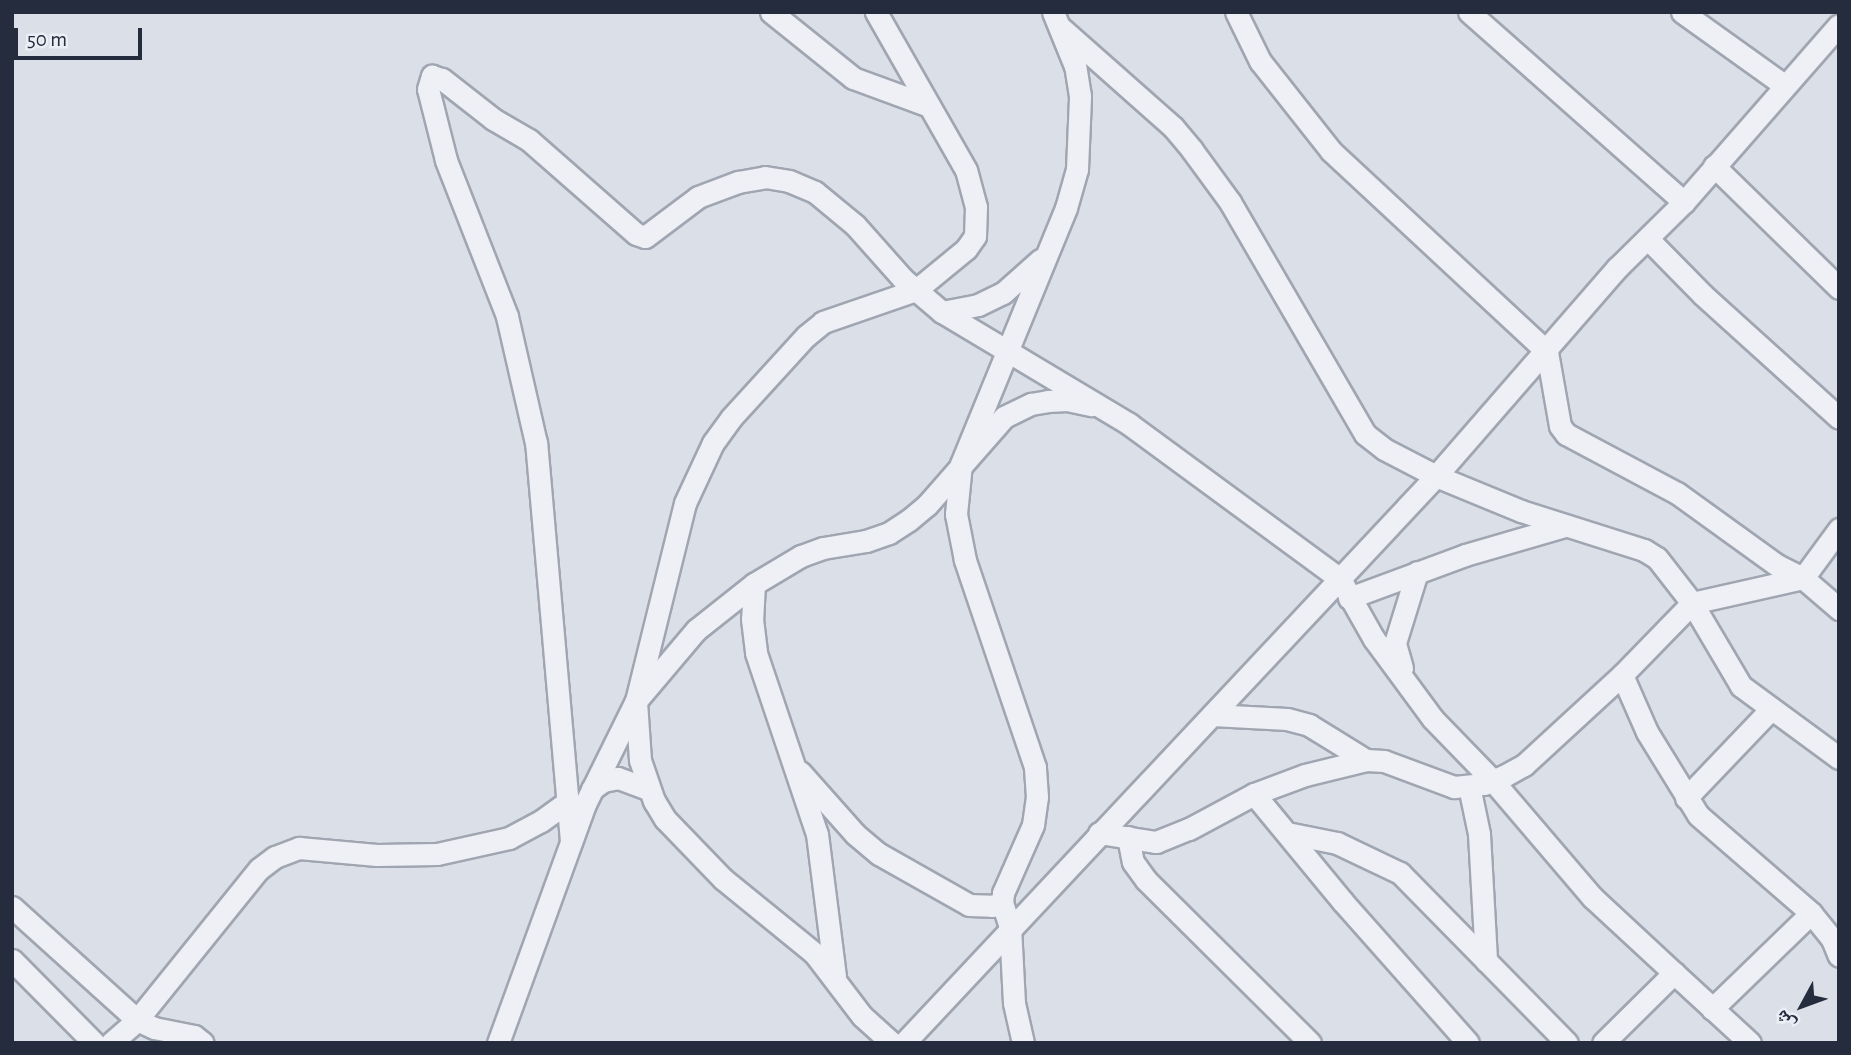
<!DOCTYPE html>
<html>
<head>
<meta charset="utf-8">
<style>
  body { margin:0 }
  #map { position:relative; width:1851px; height:1055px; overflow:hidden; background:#dbdfe7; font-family:"Alegreya Sans","Noto Naskh Arabic",sans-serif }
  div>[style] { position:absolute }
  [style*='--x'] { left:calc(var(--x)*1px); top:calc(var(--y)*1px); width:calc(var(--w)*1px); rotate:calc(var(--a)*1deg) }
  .roads { filter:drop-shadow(2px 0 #a0a6b1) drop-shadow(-2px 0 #a0a6b1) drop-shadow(0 2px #a0a6b1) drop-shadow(0 -2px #a0a6b1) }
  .minor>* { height:21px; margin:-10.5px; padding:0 10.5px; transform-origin:10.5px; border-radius:10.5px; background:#eef0f5 }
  span { translate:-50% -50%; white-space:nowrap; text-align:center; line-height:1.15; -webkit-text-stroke:5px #eaeef5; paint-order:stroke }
  .frame { position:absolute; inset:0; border:14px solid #242c3e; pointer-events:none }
  .north { position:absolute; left:1767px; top:971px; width:70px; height:70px; -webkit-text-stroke:5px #eaeef5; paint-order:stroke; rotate:229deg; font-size:19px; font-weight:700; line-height:28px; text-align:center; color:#242c3e }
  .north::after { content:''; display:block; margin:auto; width:24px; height:32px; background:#242c3e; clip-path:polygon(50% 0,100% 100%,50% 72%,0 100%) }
  .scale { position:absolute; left:14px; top:28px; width:128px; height:32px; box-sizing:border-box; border:4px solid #242c3e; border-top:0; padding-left:9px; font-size:21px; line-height:24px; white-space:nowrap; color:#242c3e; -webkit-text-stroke:5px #eaeef5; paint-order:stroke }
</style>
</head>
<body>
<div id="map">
  <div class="roads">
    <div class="minor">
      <div style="--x:771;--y:12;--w:105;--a:38.8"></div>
      <div style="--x:853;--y:78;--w:81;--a:20.2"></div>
      <div style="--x:1236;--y:12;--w:55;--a:63.9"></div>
      <div style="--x:1260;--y:61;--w:115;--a:51.7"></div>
      <div style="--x:1331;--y:151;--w:295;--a:42.9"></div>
      <div style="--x:1547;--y:352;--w:75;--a:80"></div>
      <div style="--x:1560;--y:426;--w:10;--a:53"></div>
      <div style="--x:1566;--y:434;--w:126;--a:28"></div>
      <div style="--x:1677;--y:493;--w:123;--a:35.8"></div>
      <div style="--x:1777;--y:565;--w:29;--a:27"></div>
      <div style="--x:1803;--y:578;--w:48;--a:40.7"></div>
      <div style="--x:1469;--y:12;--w:287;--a:41.5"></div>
      <div style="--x:1682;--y:12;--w:125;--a:35.6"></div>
      <div style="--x:1060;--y:27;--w:151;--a:41.5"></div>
      <div style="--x:1173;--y:127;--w:30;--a:50"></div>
      <div style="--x:1192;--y:150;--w:64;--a:53.8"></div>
      <div style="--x:1230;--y:202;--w:268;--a:59.8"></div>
      <div style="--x:1365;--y:434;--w:24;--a:38"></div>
      <div style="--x:1384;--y:449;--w:59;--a:27.4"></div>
      <div style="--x:1436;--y:476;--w:92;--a:22.4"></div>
      <div style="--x:1521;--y:511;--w:129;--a:17.6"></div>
      <div style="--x:1644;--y:550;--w:15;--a:32"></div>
      <div style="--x:1657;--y:558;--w:57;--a:52.1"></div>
      <div style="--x:1692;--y:603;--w:96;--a:59.4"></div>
      <div style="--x:1741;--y:686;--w:122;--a:36.3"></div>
      <div style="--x:1714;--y:166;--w:175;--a:44.3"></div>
      <div style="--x:1648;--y:239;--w:78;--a:45.5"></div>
      <div style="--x:1703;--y:295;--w:183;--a:42.1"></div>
      <div style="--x:942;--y:312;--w:37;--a:-11"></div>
      <div style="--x:978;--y:305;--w:28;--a:-26"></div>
      <div style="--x:1003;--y:293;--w:50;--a:-41.7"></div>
      <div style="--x:754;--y:584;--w:35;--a:93"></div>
      <div style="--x:752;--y:619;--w:34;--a:83"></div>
      <div style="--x:756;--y:653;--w:191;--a:71.4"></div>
      <div style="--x:817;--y:834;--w:144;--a:82.8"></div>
      <div style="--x:1349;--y:598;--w:124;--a:-20.3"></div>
      <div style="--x:1465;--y:555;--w:104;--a:-16.2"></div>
      <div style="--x:1402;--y:668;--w:26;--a:-106"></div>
      <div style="--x:1395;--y:643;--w:74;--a:-72.8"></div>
      <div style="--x:1622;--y:675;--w:62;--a:66.3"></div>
      <div style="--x:1647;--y:732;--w:97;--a:58.4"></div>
      <div style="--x:1698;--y:815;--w:150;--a:40.9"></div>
      <div style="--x:1811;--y:913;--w:33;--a:51"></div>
      <div style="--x:1832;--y:939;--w:18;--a:68"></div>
      <div style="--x:1212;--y:715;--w:75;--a:3.1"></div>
      <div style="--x:1287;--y:719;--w:23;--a:15"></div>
      <div style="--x:1309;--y:725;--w:67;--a:31.6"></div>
      <div style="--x:800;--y:772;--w:83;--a:48.4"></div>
      <div style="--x:855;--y:834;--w:31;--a:40"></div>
      <div style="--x:879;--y:854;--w:103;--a:29.5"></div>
      <div style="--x:969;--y:905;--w:23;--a:2"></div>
      <div style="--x:992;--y:906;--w:10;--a:-17"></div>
      <div style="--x:1469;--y:786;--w:49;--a:78.2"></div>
      <div style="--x:1479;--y:834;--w:127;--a:86.8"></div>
      <div style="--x:592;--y:789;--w:14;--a:-36"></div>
      <div style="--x:603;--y:781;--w:15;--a:-11"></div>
      <div style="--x:618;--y:778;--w:33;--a:20"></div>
      <div style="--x:1254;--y:794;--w:140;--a:50.5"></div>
      <div style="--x:1343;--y:902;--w:188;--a:48.4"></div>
      <div style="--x:1686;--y:798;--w:122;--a:-46.3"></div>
      <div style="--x:1099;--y:833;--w:58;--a:9"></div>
      <div style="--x:1156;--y:842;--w:35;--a:-22"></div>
      <div style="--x:1189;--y:829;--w:74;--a:-28.3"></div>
      <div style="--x:1254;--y:794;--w:54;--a:-20.4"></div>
      <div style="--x:1305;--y:775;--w:63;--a:-13.8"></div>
      <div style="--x:1366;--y:760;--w:18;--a:3"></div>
      <div style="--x:1384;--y:761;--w:75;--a:20.4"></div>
      <div style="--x:1454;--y:787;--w:30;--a:-6"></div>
      <div style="--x:1484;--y:784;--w:22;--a:-22"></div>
      <div style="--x:1504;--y:776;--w:23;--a:-29"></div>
      <div style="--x:1524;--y:765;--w:133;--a:-42.6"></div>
      <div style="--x:1622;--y:675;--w:100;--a:-45.8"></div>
      <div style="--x:1692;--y:603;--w:114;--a:-12.7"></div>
      <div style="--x:1803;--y:578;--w:61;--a:-53.7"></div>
      <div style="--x:1287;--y:833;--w:51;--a:11.3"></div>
      <div style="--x:1337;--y:843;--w:70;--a:25.5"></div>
      <div style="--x:1400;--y:873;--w:238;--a:45.5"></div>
      <div style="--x:1128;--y:837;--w:25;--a:79"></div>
      <div style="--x:1133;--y:862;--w:22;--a:54"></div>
      <div style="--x:1146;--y:880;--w:231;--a:44.8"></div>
      <div style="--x:571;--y:841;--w:400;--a:-95"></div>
      <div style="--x:536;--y:443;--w:130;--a:-102.9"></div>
      <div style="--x:507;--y:316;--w:168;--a:-111.4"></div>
      <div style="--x:446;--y:160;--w:73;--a:-104.2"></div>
      <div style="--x:428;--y:89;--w:14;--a:-73"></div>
      <div style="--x:432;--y:76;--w:10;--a:17"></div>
      <div style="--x:442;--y:79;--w:65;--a:38.1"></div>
      <div style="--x:493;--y:119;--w:42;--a:30.3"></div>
      <div style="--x:529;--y:140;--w:142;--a:41.3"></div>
      <div style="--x:636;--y:234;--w:9;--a:18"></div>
      <div style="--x:645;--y:237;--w:66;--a:-37"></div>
      <div style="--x:698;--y:197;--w:43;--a:-20.6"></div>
      <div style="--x:738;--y:182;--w:27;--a:-10"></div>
      <div style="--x:765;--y:177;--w:24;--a:9"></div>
      <div style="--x:789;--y:181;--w:28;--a:23"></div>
      <div style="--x:815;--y:192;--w:52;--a:39.5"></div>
      <div style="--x:855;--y:225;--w:72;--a:48.4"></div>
      <div style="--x:903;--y:279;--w:51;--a:40.2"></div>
      <div style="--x:942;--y:312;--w:218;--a:30.9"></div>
      <div style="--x:1129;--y:424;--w:262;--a:36.3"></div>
      <div style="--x:1340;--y:579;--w:69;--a:60.5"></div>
      <div style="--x:1374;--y:639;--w:99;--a:53.6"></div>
      <div style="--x:1433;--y:719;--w:86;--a:45.9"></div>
      <div style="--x:1493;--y:781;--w:153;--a:49.5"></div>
      <div style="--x:1592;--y:897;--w:112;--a:42.8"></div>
      <div style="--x:12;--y:907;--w:169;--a:42.1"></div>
      <div style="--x:137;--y:1020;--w:19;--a:25"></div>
      <div style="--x:154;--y:1028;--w:41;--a:11.3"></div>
      <div style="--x:194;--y:1036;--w:11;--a:38"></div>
      <div style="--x:12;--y:960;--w:117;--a:45.3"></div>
      <div style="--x:1712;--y:1009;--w:138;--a:-44.1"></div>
      <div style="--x:111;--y:1043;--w:35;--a:-41"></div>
      <div style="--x:137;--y:1020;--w:194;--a:-51.1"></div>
      <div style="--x:259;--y:869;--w:20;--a:-37"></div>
      <div style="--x:275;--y:857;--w:26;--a:-21"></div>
      <div style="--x:299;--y:848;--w:78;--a:5.1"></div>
      <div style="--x:377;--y:855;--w:60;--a:-1"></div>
      <div style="--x:437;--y:854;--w:74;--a:-12.5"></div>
      <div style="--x:509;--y:838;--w:36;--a:-28"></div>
      <div style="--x:541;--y:821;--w:32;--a:-36"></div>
      <div style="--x:498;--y:1043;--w:254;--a:-70"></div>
      <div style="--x:585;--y:804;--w:115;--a:-63.7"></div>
      <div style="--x:636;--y:701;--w:204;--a:-76.1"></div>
      <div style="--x:685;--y:503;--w:66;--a:-65"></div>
      <div style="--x:713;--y:443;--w:31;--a:-54"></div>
      <div style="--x:731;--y:418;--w:111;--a:-47.6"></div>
      <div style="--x:806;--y:336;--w:22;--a:-39"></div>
      <div style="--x:823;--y:322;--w:98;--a:-19"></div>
      <div style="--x:916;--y:290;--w:65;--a:-39.4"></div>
      <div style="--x:966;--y:249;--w:16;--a:-55"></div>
      <div style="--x:975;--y:236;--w:29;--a:-88"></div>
      <div style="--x:976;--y:207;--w:38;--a:-105"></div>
      <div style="--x:966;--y:170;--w:182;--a:-119.7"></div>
      <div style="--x:892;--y:1043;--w:40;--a:-138"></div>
      <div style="--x:862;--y:1016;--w:79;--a:-127.3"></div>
      <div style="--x:814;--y:953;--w:117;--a:-140.9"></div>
      <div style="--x:723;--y:879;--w:83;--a:-134"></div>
      <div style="--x:665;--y:819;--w:21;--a:-121"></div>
      <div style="--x:654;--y:801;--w:43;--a:-108.9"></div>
      <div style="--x:640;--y:760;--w:59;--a:-93.9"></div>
      <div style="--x:636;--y:701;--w:93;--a:-49.8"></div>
      <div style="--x:696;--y:630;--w:74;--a:-38.4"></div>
      <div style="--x:754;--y:584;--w:55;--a:-30.8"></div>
      <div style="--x:801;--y:556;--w:23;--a:-20"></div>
      <div style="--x:823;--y:548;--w:44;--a:-9.2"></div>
      <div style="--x:866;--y:541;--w:24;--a:-19"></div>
      <div style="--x:889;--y:533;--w:24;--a:-33"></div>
      <div style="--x:909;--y:520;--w:23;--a:-40"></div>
      <div style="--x:927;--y:505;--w:117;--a:-48.8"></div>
      <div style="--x:1004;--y:417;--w:30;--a:-26"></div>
      <div style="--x:1031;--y:404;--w:17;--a:-10"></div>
      <div style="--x:1048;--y:401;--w:19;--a:-3"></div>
      <div style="--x:1067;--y:400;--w:25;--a:12"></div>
      <div style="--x:904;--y:1043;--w:778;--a:-46.82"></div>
      <div style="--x:1436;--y:476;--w:276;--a:-49"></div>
      <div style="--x:1617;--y:268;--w:94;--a:-44.6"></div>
      <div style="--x:1684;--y:202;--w:235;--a:-48.8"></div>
      <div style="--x:1023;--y:1043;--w:41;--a:-102.7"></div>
      <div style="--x:1014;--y:1003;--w:76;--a:-93"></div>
      <div style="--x:1010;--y:927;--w:25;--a:-108"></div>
      <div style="--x:1002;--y:903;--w:10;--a:-84"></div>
      <div style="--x:1003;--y:893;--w:74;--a:-66.2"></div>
      <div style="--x:1033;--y:825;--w:28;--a:-82"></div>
      <div style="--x:1037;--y:797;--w:30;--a:-94"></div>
      <div style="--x:1035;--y:767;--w:219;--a:-108.7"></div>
      <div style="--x:965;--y:560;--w:47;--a:-101.1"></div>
      <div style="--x:956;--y:514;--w:50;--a:-84.3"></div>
      <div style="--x:961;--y:464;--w:277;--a:-67.7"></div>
      <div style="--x:1066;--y:208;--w:41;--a:-74.2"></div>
      <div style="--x:1077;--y:169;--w:73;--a:-87.6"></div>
      <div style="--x:1080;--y:96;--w:30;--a:-99"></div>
      <div style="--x:1075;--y:66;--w:58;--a:-112.2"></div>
      <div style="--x:1603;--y:1043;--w:100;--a:-44.6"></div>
      <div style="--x:1674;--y:973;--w:103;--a:42.6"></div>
    </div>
  </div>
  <div class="frame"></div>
  <div class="north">ش</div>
  <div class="scale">50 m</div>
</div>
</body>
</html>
